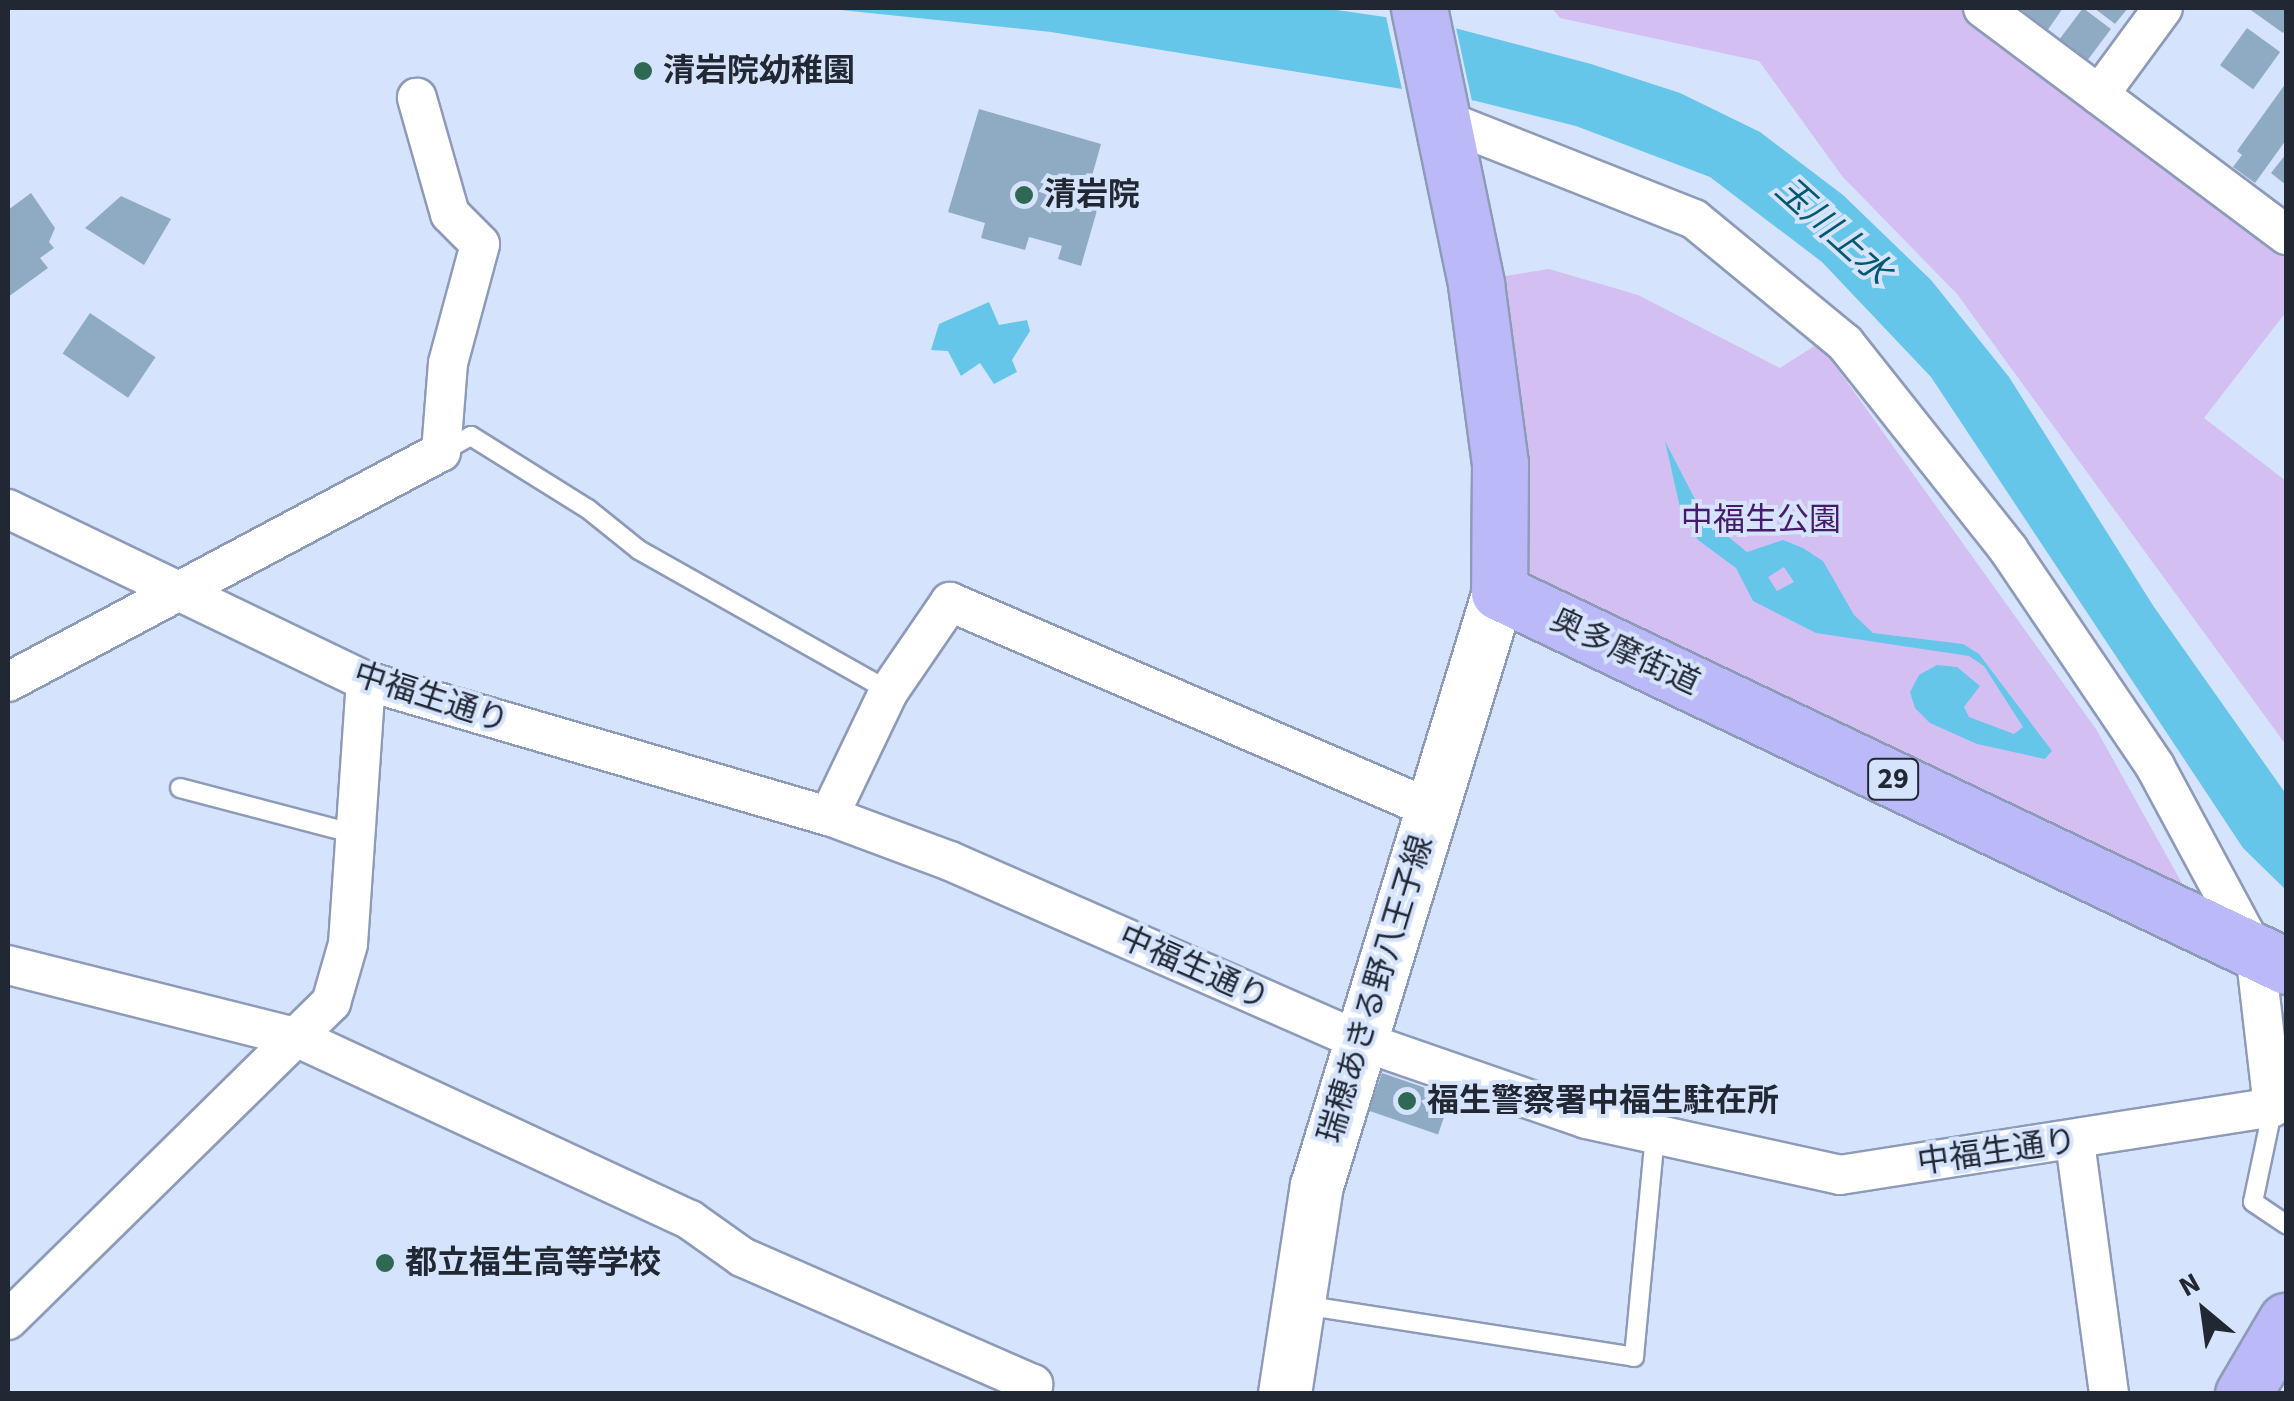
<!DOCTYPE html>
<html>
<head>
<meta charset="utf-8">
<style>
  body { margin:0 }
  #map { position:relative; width:2294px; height:1401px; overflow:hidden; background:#d6e3fc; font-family:"Source Sans 3","Noto Sans JP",sans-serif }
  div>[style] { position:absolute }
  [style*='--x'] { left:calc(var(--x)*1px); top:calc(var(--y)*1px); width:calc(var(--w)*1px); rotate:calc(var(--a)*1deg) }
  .green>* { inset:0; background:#d4bff2 }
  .water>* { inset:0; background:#65c6ea }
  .pier>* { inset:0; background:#d6e3fc }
  .building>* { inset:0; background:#8fabc3; transform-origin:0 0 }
  .roads { filter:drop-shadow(2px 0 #8d9bb9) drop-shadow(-2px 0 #8d9bb9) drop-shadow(0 2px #8d9bb9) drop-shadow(0 -2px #8d9bb9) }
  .service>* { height:18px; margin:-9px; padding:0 9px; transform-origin:9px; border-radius:9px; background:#fff }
  .minor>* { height:38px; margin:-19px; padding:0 19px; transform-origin:19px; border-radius:19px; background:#fff }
  .secondary>* { height:52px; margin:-26px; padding:0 26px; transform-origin:26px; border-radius:26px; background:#fff }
  .primary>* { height:55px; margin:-27.5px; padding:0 27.5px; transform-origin:27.5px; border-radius:27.5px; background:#bcb9f8 }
  .dots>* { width:28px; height:28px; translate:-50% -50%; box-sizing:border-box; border:5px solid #d6e3fc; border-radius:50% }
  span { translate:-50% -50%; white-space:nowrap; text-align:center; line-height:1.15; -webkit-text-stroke:8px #d6e3fc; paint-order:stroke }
  .shield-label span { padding:2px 8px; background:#d6e3fc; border:2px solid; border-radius:8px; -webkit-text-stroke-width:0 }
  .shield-label { font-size:30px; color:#222833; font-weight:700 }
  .poi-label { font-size:32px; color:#222833; font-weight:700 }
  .left { translate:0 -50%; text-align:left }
  .park-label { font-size:32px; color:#461b6c }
  .street-label { font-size:32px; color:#222833 }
  .water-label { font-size:35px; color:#035971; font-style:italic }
  .frame { position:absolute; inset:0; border:10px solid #222833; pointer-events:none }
  .north { position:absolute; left:2154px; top:1261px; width:100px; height:100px; -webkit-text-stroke:8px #d6e3fc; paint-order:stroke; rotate:331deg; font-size:28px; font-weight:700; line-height:40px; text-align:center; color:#222833 }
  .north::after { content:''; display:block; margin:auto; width:35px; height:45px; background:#222833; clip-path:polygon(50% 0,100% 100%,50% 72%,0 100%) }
</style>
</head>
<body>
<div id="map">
  <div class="green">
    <div style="clip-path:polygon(1552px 8px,1961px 8px,2286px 252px,2286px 312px,2204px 418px,2286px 481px,2286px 745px,1957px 294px,1842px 176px,1759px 61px,1560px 18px)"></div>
    <div style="clip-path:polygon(1549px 269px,1638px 295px,1780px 368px,1819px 343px,2096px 729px,2183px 885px,1534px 579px,1512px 544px,1487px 279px)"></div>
  </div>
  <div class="water">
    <div style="clip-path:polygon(822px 8px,1323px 8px,1447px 26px,1591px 64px,1680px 93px,1760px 132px,1843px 195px,1931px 280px,2009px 377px,2154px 607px,2286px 794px,2286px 890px,2243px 848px,1931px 377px,1822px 262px,1710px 177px,1576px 126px,1476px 101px,1051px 32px)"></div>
    <div style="clip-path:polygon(989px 302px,999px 325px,1027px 320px,1030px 331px,1012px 360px,1017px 372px,994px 384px,980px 363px,961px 376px,948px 351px,931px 350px,939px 324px)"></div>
    <div style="clip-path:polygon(evenodd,1665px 441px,1700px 509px,1726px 535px,1747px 552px,1783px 540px,1803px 548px,1823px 561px,1854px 615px,1873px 633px,1963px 644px,1979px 654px,2052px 751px,2045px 759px,1977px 744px,1930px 723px,1915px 708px,1910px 692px,1919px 675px,1937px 665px,1957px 667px,1980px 686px,1964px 707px,1969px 717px,2014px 734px,2023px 727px,1984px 666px,1969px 656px,1816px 633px,1753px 601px,1736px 568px,1698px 540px,1681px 512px,1665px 441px,1784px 567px,1794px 582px,1777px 591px,1768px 577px,1784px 567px)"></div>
  </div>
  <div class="pier">
    <div style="clip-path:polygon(1385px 12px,1455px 23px,1473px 106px,1403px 94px)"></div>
  </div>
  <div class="building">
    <div style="clip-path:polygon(2020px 8px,2063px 8px,2047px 31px)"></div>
    <div style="left:2083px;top:8px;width:35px;height:39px;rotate:37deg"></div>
    <div style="clip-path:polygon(2094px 8px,2128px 8px,2115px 24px)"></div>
    <div style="clip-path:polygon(2248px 8px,2286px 8px,2286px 28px,2283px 33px)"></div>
    <div style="left:2247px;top:28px;width:41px;height:46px;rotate:36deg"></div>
    <div style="clip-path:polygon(2286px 83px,2286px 140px,2255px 183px,2233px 167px,2242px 155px,2237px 151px)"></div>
    <div style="clip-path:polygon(979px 109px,1101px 144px,1090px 183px,1098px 185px,1092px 205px,1098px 207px,1081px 266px,1058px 259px,1062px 246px,1029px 237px,1025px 250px,981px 238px,985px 223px,948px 212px)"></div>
    <div style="clip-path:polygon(2286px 154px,2286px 185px,2271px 173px)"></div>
    <div style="clip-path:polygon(31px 193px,55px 228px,49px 242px,54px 248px,40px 258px,48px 268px,8px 297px,8px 210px)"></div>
    <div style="clip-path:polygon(121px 196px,171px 219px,144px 265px,85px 228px)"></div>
    <div style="left:90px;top:313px;width:79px;height:49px;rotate:34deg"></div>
    <div style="left:1382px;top:1073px;width:73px;height:40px;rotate:19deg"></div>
  </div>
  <div class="roads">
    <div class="service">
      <div style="--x:442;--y:452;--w:33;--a:-29"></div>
      <div style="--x:471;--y:436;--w:138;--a:32"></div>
      <div style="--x:588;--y:509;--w:65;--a:38.8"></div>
      <div style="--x:639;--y:550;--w:287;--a:29.4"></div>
      <div style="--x:180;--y:788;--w:178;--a:14.7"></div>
      <div style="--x:2273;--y:1107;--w:97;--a:101.9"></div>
      <div style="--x:2253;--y:1202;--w:40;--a:34"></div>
      <div style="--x:1303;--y:1305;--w:335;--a:8.9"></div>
      <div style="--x:1634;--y:1357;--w:223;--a:-84.6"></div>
    </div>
    <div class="minor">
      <div style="--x:1983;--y:8;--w:379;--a:36.8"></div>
      <div style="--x:2099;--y:95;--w:108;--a:-53.7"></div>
      <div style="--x:8;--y:509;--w:397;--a:25.7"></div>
      <div style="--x:366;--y:681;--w:482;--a:16.3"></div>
      <div style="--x:829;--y:816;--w:129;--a:20.4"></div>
      <div style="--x:950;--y:861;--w:449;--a:23.7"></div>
      <div style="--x:1361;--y:1041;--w:238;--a:19.1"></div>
      <div style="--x:1586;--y:1119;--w:260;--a:12.4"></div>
      <div style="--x:1840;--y:1175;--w:438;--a:-8.9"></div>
      <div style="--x:2273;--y:1107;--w:156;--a:-96.6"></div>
      <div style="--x:2255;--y:952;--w:211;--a:-118.3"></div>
      <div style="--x:2155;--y:766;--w:261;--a:-124.1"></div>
      <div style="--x:2009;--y:550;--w:264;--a:-128.4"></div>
      <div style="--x:1845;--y:343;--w:195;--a:-140.6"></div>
      <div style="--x:1694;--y:219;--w:269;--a:-158.4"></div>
      <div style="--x:8;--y:682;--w:490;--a:-28"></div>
      <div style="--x:441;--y:452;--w:89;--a:-85.5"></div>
      <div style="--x:448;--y:363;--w:123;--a:-74.9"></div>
      <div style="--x:480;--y:244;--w:42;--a:-135"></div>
      <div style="--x:450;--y:214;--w:121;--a:-105.9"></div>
      <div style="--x:829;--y:816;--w:139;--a:-64.4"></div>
      <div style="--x:889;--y:691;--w:108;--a:-55.6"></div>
      <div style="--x:950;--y:602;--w:524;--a:23.28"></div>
      <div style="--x:8;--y:965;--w:299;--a:14.1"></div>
      <div style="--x:298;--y:1038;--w:432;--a:24.9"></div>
      <div style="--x:690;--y:1220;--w:64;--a:35.4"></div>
      <div style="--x:742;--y:1257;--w:318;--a:23.6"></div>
      <div style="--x:1033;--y:1384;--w:10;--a:96"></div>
      <div style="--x:2075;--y:1142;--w:254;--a:82.3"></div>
      <div style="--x:8;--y:1320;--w:453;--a:-44.5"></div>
      <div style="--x:331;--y:1003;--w:61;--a:-73.9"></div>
      <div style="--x:348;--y:944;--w:264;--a:-86.1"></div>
    </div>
    <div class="secondary">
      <div style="--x:1285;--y:1394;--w:210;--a:-81.3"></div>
      <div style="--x:1317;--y:1186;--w:621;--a:-72.97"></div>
    </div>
    <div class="primary">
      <div style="--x:1419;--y:8;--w:282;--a:78.3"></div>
      <div style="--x:1476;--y:284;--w:181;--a:82.4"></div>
      <div style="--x:1500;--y:463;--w:129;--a:90.4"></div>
      <div style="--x:1499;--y:592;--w:871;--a:25.42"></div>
      <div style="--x:2243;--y:1394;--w:85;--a:-59.5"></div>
    </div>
  </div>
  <div class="dots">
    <div style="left:643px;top:71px;background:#2f6953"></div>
    <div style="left:1024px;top:195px;background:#2f6953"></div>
    <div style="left:1407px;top:1101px;background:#2f6953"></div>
    <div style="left:385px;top:1263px;background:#2f6953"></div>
  </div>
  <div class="shield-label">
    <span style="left:1893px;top:779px">29</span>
  </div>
  <div class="poi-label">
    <span class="left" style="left:663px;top:71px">清岩院幼稚園</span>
    <span class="left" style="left:1044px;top:195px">清岩院</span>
    <span class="left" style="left:1427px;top:1101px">福生警察署中福生駐在所</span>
    <span class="left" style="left:405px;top:1263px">都立福生高等学校</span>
  </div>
  <div class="park-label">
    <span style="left:1761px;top:520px">中福生公園</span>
  </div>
  <div class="street-label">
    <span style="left:1625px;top:652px;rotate:25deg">奥多摩街道</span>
    <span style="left:431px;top:698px;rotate:18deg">中福生通り</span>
    <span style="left:1194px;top:968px;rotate:24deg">中福生通り</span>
    <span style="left:1376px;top:989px;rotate:-73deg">瑞穂あきる野八王子線</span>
    <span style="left:1997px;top:1152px;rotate:-8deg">中福生通り</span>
  </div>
  <div class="water-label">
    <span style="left:1833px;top:231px;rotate:42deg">玉川上水</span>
  </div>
  <div class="frame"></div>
  <div class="north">N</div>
</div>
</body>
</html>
